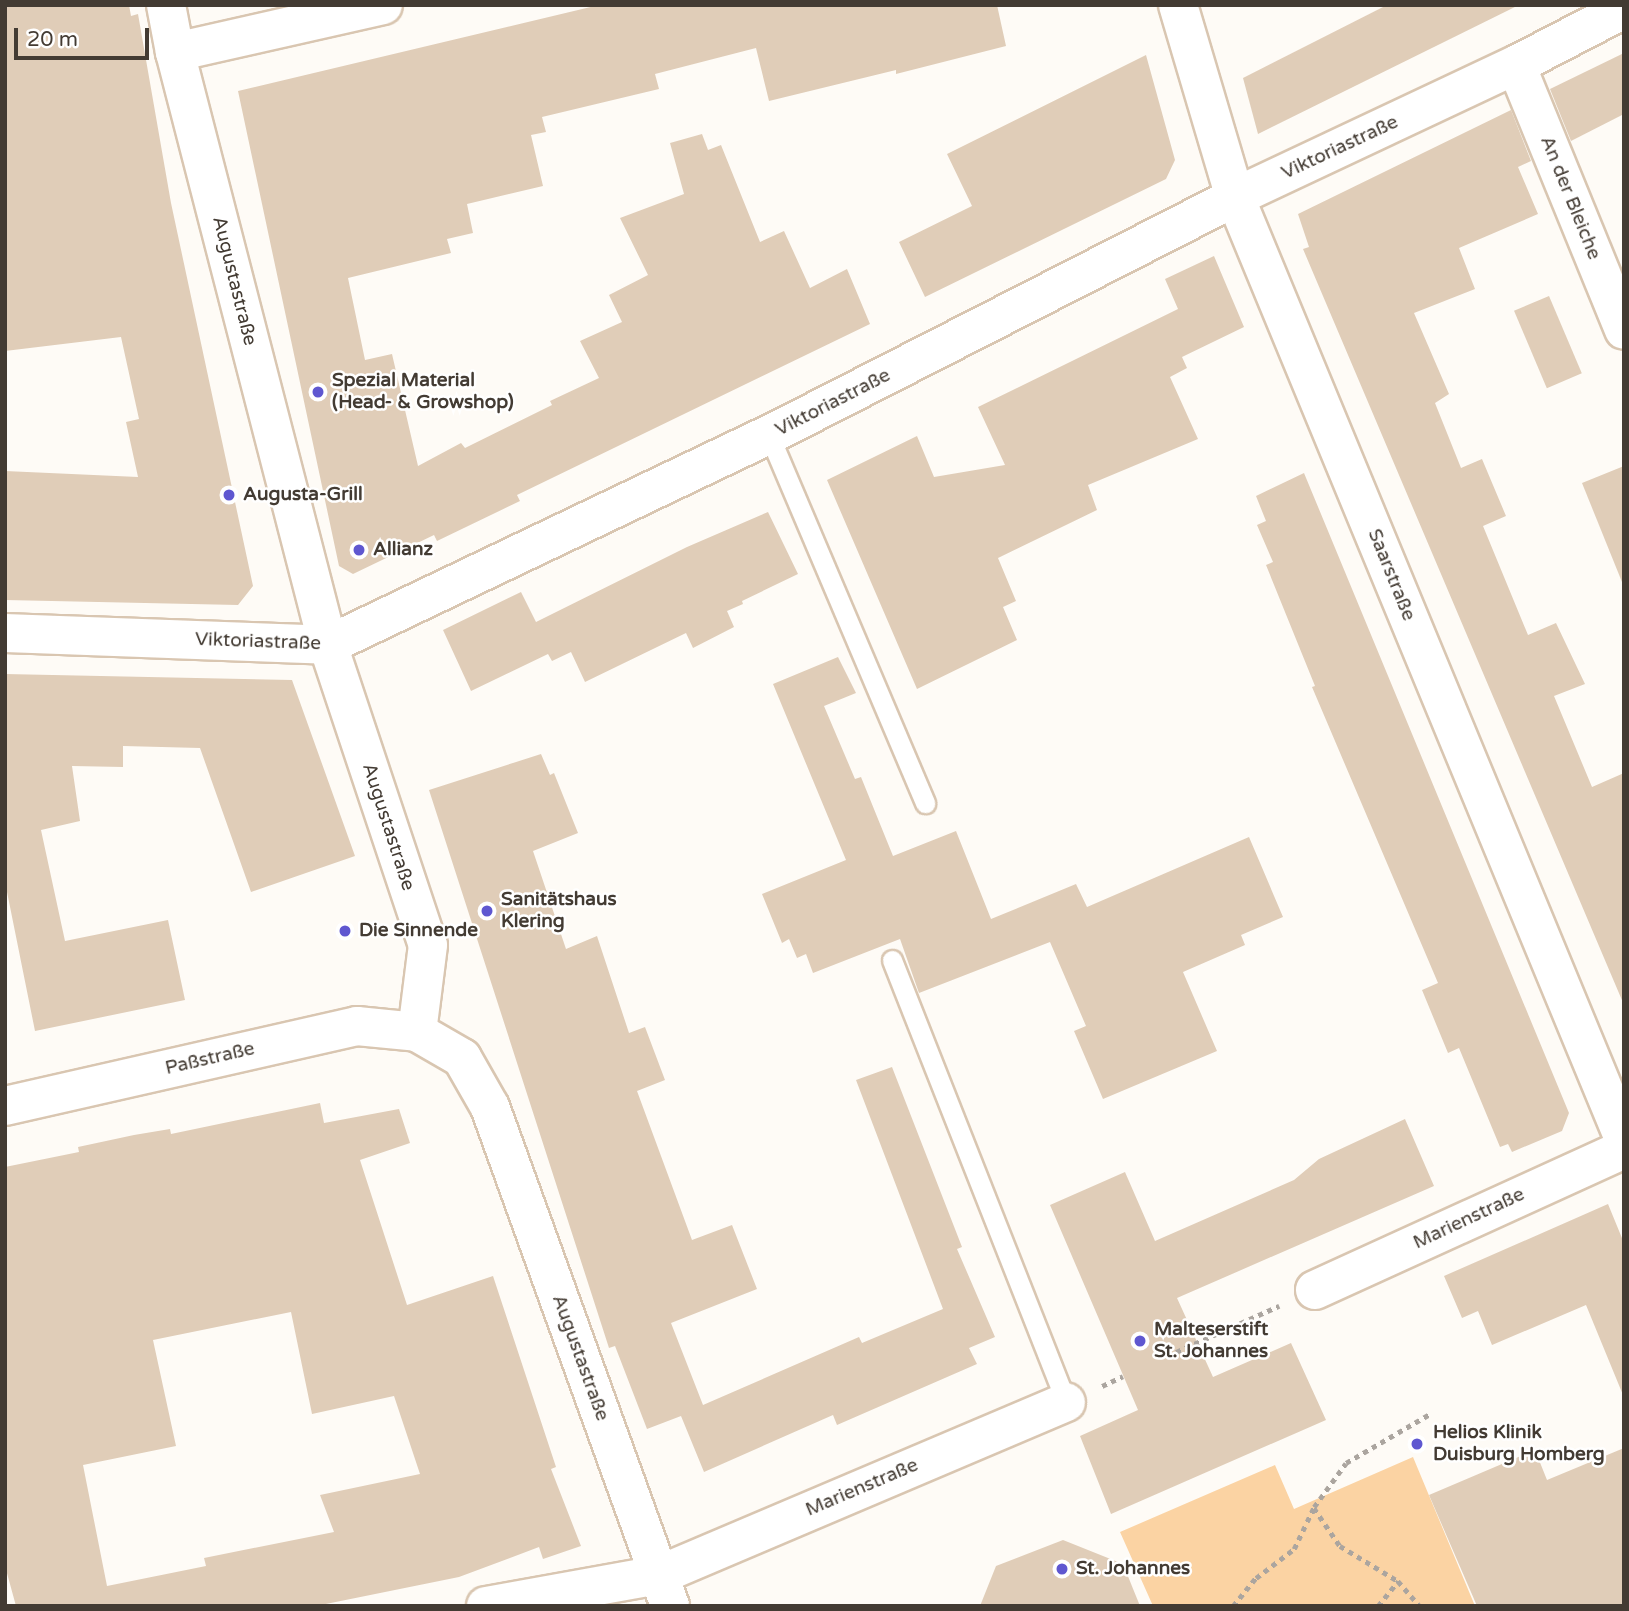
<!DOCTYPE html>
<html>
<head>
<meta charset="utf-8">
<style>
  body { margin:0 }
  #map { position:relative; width:1629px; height:1611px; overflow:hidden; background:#fefbf6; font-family:"Varela Round",sans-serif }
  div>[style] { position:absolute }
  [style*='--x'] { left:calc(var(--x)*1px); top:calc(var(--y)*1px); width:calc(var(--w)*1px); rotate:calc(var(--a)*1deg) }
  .green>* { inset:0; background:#fbd3a3 }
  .building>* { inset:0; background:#e0cdb8; transform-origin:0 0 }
  .path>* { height:4.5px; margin-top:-2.25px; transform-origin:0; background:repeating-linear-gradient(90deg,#aba59f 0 5px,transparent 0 10px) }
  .roads { filter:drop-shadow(2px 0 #d9c6b1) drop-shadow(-2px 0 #d9c6b1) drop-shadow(0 2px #d9c6b1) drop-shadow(0 -2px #d9c6b1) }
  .lane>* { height:19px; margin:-9.5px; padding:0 9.5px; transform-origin:9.5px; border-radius:9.5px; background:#fff }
  .street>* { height:38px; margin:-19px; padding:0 19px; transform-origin:19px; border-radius:19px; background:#fff }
  .secondary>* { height:38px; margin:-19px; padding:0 19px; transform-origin:19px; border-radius:19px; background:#fff }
  .dots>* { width:19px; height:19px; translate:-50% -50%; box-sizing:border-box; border:4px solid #fff; border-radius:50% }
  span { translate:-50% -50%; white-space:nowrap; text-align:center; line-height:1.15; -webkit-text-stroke:5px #fff; paint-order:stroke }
  .street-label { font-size:19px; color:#433b33 }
  .poi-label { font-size:19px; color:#433b33; font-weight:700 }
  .left { translate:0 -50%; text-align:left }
  .frame { position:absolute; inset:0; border:7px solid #433b33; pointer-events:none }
  .scale { position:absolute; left:14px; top:28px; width:135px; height:32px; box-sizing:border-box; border:4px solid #433b33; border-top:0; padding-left:9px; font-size:21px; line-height:24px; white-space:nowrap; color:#433b33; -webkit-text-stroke:5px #fff; paint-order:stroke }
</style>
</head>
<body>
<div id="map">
  <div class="green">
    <div style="clip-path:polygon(1413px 1457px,1475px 1606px,1153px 1606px,1120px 1532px,1275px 1465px,1294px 1509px)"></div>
  </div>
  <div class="building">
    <div style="clip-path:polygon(5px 5px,129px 5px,131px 16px,138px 14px,171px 203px,253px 586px,238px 605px,5px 600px,5px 471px,138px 477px,126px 422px,139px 419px,121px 337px,5px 351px)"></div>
    <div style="clip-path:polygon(599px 5px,997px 5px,1006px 46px,896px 74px,896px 70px,769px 101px,756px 48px,655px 74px,659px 89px,542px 117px,546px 132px,531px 135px,543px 186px,467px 204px,473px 233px,447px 239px,451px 253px,348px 278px,365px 360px,392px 354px,418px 466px,461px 443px,465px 448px,552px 405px,550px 401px,599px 378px,580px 341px,622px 322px,609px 295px,648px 275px,620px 218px,684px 194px,670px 143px,702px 134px,708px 150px,721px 145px,760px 242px,784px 231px,810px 288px,847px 269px,870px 324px,517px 495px,520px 501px,437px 541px,434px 535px,353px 574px,339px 566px,238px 91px)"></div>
    <div style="clip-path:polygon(1387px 5px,1519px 5px,1258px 134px,1243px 78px)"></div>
    <div style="clip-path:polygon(1624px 53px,1624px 114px,1571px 141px,1550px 89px)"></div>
    <div style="clip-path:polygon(1146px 55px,1175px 160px,1166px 179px,925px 297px,899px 242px,972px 206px,947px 154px)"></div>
    <div style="clip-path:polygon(1511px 110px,1531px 161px,1518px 167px,1538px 214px,1459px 248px,1475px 289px,1414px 313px,1449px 394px,1435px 403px,1461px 468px,1482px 459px,1506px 516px,1483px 526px,1528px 635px,1556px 623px,1585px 684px,1554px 696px,1592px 787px,1624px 773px,1624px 1005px,1303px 249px,1309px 247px,1298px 214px)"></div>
    <div style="clip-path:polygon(1214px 256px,1244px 327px,1182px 357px,1187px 368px,1170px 377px,1198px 439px,1088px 485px,1097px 510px,998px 558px,1016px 601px,1003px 607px,1017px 640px,917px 689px,827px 480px,917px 436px,934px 477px,1005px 465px,978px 407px,1178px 309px,1165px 279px)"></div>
    <div style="left:1549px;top:296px;width:84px;height:38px;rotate:67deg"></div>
    <div style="clip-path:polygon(1624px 466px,1624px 582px,1622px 582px,1582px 483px)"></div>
    <div style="clip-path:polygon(1304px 473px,1569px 1113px,1562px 1131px,1512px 1152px,1508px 1144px,1500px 1147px,1459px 1048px,1448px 1053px,1422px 990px,1438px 983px,1312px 687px,1315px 686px,1266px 565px,1273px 562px,1257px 525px,1266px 521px,1256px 496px)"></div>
    <div style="clip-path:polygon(768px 512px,798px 574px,742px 601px,743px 604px,727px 611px,734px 627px,693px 648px,686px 633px,585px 682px,571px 652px,552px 661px,548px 654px,471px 691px,443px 630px,521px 592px,536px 622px,687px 547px)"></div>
    <div style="clip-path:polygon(838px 657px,856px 693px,824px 706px,855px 779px,861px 777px,893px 856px,956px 831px,991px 919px,1076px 884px,1087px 907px,1249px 837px,1283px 917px,1241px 935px,1245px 945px,1183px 972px,1217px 1051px,1103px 1099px,1074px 1031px,1086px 1026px,1050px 942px,919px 993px,900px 939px,813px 973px,806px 954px,797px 958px,789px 939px,782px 943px,762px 894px,846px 860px,773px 684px)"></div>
    <div style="clip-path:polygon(5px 674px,292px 680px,355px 856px,251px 892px,200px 748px,123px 746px,123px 767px,72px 766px,80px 821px,41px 830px,65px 941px,168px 920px,185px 1000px,35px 1031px,5px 882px)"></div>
    <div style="clip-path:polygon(541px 754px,550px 775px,554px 773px,578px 833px,533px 851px,566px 949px,597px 936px,629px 1033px,645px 1027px,665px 1080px,637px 1091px,692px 1240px,732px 1225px,757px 1289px,671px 1323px,703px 1405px,859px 1337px,862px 1343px,943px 1309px,856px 1080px,892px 1067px,962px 1247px,957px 1249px,995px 1337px,969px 1348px,977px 1364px,837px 1425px,833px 1415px,704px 1472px,681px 1416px,647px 1429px,615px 1346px,609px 1348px,429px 790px)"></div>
    <div style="clip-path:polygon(evenodd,320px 1103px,324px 1123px,399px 1109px,410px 1143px,360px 1160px,407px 1305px,493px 1276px,556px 1467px,551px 1469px,581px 1546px,543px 1559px,539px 1547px,459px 1577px,316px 1606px,16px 1606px,5px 1566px,5px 1167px,79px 1152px,78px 1147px,134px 1135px,170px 1129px,171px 1134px,320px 1103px,291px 1312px,312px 1414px,394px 1396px,420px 1474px,320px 1495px,334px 1532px,204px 1558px,206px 1566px,107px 1586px,83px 1465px,176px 1446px,153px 1340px,291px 1312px)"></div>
    <div style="clip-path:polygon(1405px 1119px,1434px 1186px,1177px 1298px,1213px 1377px,1291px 1343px,1326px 1420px,1111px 1514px,1080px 1436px,1138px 1410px,1050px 1205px,1125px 1172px,1155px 1241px,1294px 1180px,1319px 1159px)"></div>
    <div style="clip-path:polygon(1608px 1204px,1624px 1243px,1623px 1395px,1586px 1305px,1492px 1345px,1478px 1311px,1462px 1318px,1444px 1276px)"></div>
    <div style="clip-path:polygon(1624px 1448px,1624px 1606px,1477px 1606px,1429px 1495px,1535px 1450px,1547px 1480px)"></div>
    <div style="clip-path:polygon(1063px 1540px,1123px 1564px,1140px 1606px,980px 1606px,996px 1566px)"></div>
  </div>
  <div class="path">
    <div style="--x:1176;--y:1352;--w:113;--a:-24.1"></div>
    <div style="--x:1102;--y:1386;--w:23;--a:-25"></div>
    <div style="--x:1314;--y:1508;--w:46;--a:55.6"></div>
    <div style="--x:1340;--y:1546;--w:68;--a:31.1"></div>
    <div style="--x:1398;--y:1581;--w:33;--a:49"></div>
    <div style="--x:1233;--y:1606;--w:36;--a:-51"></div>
    <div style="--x:1256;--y:1578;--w:48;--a:-37.3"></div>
    <div style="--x:1294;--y:1549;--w:47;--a:-64.5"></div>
    <div style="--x:1314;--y:1507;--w:54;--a:-54"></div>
    <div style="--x:1346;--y:1463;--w:97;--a:-30.3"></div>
    <div style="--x:1378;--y:1606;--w:32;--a:-51"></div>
  </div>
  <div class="roads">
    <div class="lane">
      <div style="--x:769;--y:435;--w:400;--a:67"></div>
      <div style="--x:892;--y:960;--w:475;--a:68.5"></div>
    </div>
    <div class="street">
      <div style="--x:166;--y:5;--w:48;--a:79.2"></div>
      <div style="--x:175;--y:52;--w:612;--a:75.53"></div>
      <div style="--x:328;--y:645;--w:316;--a:71.6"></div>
      <div style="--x:428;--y:945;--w:88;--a:97.2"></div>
      <div style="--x:1178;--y:5;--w:200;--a:73.5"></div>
      <div style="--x:1235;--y:197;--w:1019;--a:67.56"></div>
      <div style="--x:175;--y:52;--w:213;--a:-12.7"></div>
      <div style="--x:1516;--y:65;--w:286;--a:67.8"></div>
      <div style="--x:5;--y:633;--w:323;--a:2.1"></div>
      <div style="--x:328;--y:645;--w:488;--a:-25.5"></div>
      <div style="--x:769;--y:435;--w:523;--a:-27.05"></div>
      <div style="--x:1235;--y:197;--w:310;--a:-25.2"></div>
      <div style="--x:1516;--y:65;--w:122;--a:-27.4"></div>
      <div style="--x:1315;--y:1290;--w:340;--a:-24.5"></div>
      <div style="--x:486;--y:1606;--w:176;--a:-10.2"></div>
      <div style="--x:659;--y:1575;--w:442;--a:-23"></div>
    </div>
    <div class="secondary">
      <div style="--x:5;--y:1106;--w:361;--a:-12.8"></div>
      <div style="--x:357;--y:1026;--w:60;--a:5.7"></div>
      <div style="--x:417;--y:1032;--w:52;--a:30"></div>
      <div style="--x:462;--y:1058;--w:56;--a:60.3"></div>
      <div style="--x:490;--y:1107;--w:530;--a:70.16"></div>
    </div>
  </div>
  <div class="dots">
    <div style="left:318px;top:392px;background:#5f57d0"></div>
    <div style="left:229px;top:495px;background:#5f57d0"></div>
    <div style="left:359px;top:550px;background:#5f57d0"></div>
    <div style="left:487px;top:911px;background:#5f57d0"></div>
    <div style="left:345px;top:931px;background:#5f57d0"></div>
    <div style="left:1140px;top:1341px;background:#5f57d0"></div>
    <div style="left:1417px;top:1444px;background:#5f57d0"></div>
    <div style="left:1062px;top:1569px;background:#5f57d0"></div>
  </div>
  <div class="street-label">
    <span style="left:1340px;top:148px;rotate:-25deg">Viktoriastraße</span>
    <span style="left:1570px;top:198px;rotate:68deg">An der Bleiche</span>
    <span style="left:234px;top:281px;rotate:76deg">Augustastraße</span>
    <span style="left:833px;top:403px;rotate:-27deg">Viktoriastraße</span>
    <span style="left:1391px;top:575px;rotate:68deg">Saarstraße</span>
    <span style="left:258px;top:642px;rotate:2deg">Viktoriastraße</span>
    <span style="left:388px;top:827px;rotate:72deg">Augustastraße</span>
    <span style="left:210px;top:1059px;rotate:-13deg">Paßstraße</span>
    <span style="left:1469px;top:1219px;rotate:-25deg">Marienstraße</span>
    <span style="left:580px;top:1358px;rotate:70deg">Augustastraße</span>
    <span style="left:862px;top:1488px;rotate:-23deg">Marienstraße</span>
  </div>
  <div class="poi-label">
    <span class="left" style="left:332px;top:392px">Spezial Material<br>(Head- &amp; Growshop)</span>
    <span class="left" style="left:243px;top:495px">Augusta-Grill</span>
    <span class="left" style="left:373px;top:550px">Allianz</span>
    <span class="left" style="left:501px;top:911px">Sanitätshaus<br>Klering</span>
    <span class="left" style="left:359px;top:931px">Die Sinnende</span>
    <span class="left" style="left:1154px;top:1341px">Malteserstift<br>St. Johannes</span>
    <span class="left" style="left:1433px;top:1444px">Helios Klinik<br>Duisburg Homberg</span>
    <span class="left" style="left:1076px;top:1569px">St. Johannes</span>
  </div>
  <div class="frame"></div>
  <div class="scale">20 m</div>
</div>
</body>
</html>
